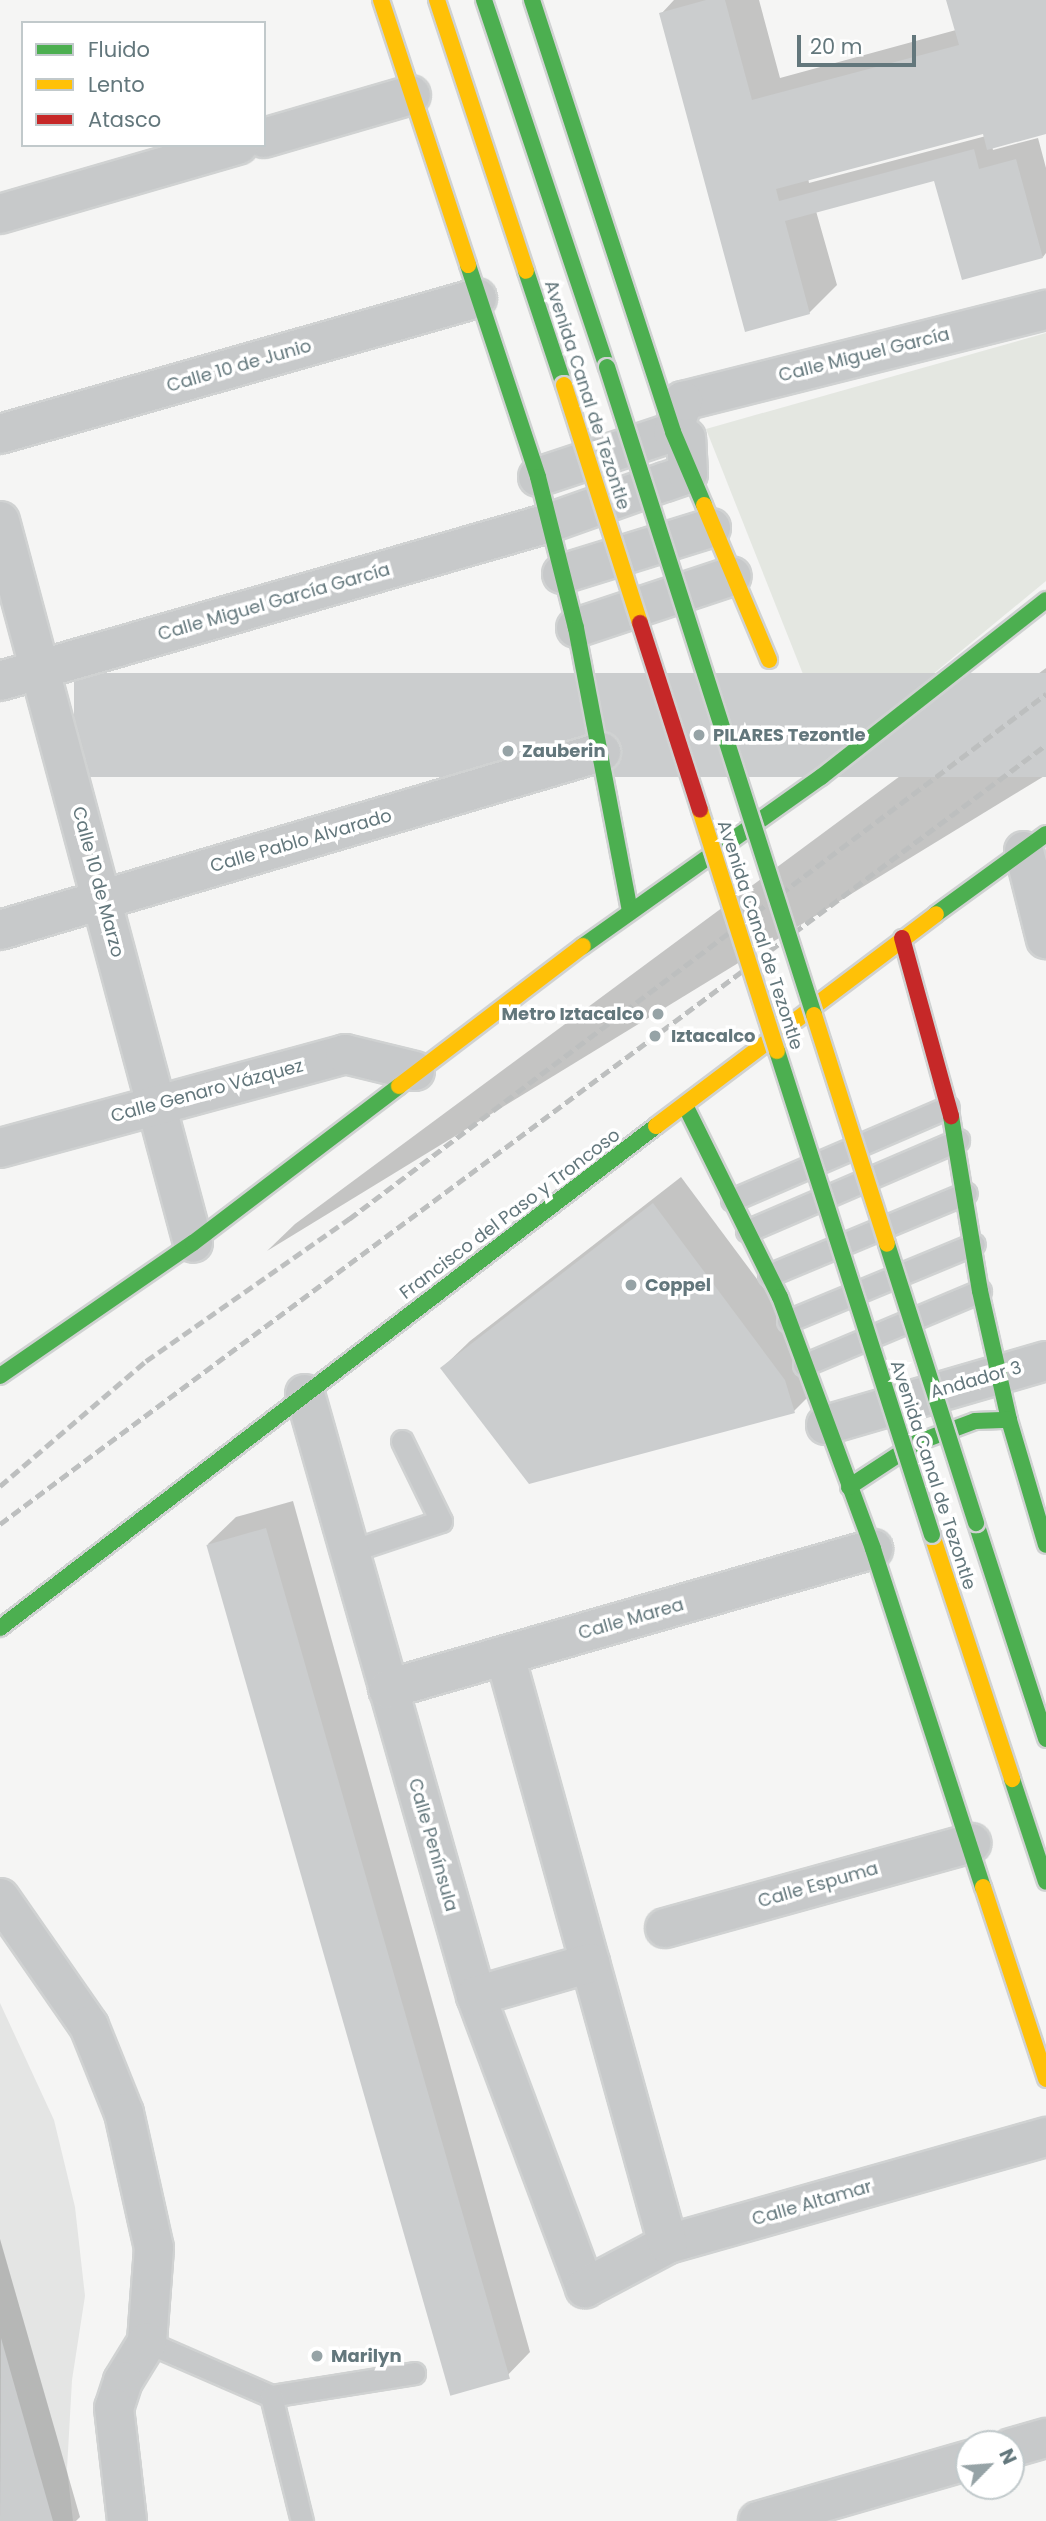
<!DOCTYPE html>
<html>
<head>
<meta charset="utf-8">
<style>
  body { margin:0 }
  #map { position:relative; width:1046px; height:2521px; overflow:hidden; background:#f5f5f4; font-family:Poppins,sans-serif }
  div>[style] { position:absolute }
  [style*='--x'] { left:calc(var(--x)*1px); top:calc(var(--y)*1px); width:calc(var(--w)*1px); rotate:calc(var(--a)*1deg) }
  .built>* { inset:0; background:#e4e5e4 }
  .green>* { inset:0; background:#e4e7e1 }
  .shadow>* { inset:0; background:#0003 }
  .building>* { inset:0; background:#cbcdce; transform-origin:0 0 }
  .roads { filter:drop-shadow(2px 0 #d0d2d2) drop-shadow(-2px 0 #d0d2d2) drop-shadow(0 2px #d0d2d2) drop-shadow(0 -2px #d0d2d2) }
  .lane>* { height:21px; margin:-10.5px; padding:0 10.5px; transform-origin:10.5px; border-radius:10.5px; background:#c7c9ca }
  .street>* { height:38px; margin:-19px; padding:0 19px; transform-origin:19px; border-radius:19px; background:#c7c9ca }
  .fast>* { height:16px; margin:-8px; padding:0 8px; transform-origin:8px; border-radius:8px; background:#4caf50 }
  .slow>* { height:16px; margin:-8px; padding:0 8px; transform-origin:8px; border-radius:8px; background:#ffc107 }
  .jam>* { height:16px; margin:-8px; padding:0 8px; transform-origin:8px; border-radius:8px; background:#c62828 }
  .rail>* { height:5px; margin-top:-2.5px; transform-origin:0; background:repeating-linear-gradient(90deg,#bdbfbf 0 10px,transparent 0 15px) }
  .bridges { filter:drop-shadow(2px 0 #d0d2d2) drop-shadow(-2px 0 #d0d2d2) drop-shadow(0 2px #d0d2d2) drop-shadow(0 -2px #d0d2d2) }
  .fast-bridge>* { height:16px; margin:-8px; padding:0 8px; transform-origin:8px; border-radius:8px; background:#4caf50 }
  .slow-bridge>* { height:16px; margin:-8px; padding:0 8px; transform-origin:8px; border-radius:8px; background:#ffc107 }
  .jam-bridge>* { height:16px; margin:-8px; padding:0 8px; transform-origin:8px; border-radius:8px; background:#c62828 }
  .dots>* { width:19px; height:19px; translate:-50% -50%; box-sizing:border-box; border:4px solid #fff; border-radius:50% }
  span { translate:-50% -50%; white-space:nowrap; text-align:center; line-height:1.15; -webkit-text-stroke:7px #fff; paint-order:stroke }
  .street-label { font-size:18px; color:#63777c }
  .poi-label { font-size:18px; color:#63777c; font-weight:700 }
  .left { translate:0 -50%; text-align:left }
  .right { translate:-100% -50%; text-align:right }
  .legend { position:absolute; left:21px; top:21px; width:245px; height:126px; box-sizing:border-box; background:#fff; border:2px solid #c1c9cb; margin:0; padding:9px 12px; list-style:none; font-size:21px; color:#63777c }
  .legend li { display:flex; align-items:center; gap:14px; height:35px }
  .legend b { width:35px; border:2px solid #c1c9cb }
  .north { position:absolute; left:955px; top:2430px; width:70px; height:70px; box-sizing:border-box; background:#fff; border:2px solid #c1c9cb; border-radius:50%; rotate:65deg; font-size:19px; font-weight:700; line-height:28px; text-align:center; color:#63777c }
  .north::after { content:''; display:block; margin:auto; width:24px; height:32px; background:#96a3a6; clip-path:polygon(50% 0,100% 100%,50% 72%,0 100%) }
  .scale { position:absolute; left:797px; top:35px; width:119px; height:32px; box-sizing:border-box; border:4px solid #63777c; border-top:0; padding-left:9px; font-size:21px; line-height:24px; white-space:nowrap; color:#63777c; -webkit-text-stroke:5px #fff; paint-order:stroke }
</style>
</head>
<body>
<div id="map">
  <div class="built">
    <div style="clip-path:polygon(0 2003px,54px 2120px,75px 2207px,85px 2296px,72px 2380px,67px 2469px,73px 2521px,0 2521px)"></div>
  </div>
  <div class="green">
    <div style="clip-path:polygon(1046px 333px,1046px 581px,835px 755px,706px 429px)"></div>
  </div>
  <div class="shadow">
    <div style="clip-path:polygon(evenodd,674px 0,759px 0,780px 78px,956px 30px,948px 0,1046px 0,1046px 132px,992px 146px,993px 150px,1038px 138px,1046px 168px,1046px 253px,1043px 257px,936px 179px,816px 211px,837px 285px,809px 313px,661px 14px,674px 0,984px 131px,986px 136px,809px 183px,808px 178px,984px 131px)"></div>
    <div style="clip-path:polygon(1046px 668px,1046px 775px,267px 1251px,295px 1224px)"></div>
    <div style="clip-path:polygon(681px 1177px,812px 1353px,821px 1384px,794px 1411px,442px 1368px,470px 1341px)"></div>
    <div style="clip-path:polygon(293px 1501px,530px 2352px,503px 2380px,208px 1544px,236px 1517px)"></div>
    <div style="clip-path:polygon(0 2239px,80px 2517px,76px 2521px,0 2521px)"></div>
  </div>
  <div class="building">
    <div style="clip-path:polygon(706px 0,725px 0,752px 100px,959px 45px,946px 0,1046px 0,1046px 134px,987px 150px,983px 134px,776px 189px,779px 201px,974px 149px,979px 169px,1016px 159px,1043px 258px,962px 280px,934px 181px,785px 221px,810px 314px,745px 332px,659px 13px)"></div>
    <div style="left:1046px;top:673px;width:104px;height:972px;rotate:90deg"></div>
    <div style="clip-path:polygon(653px 1203px,785px 1380px,795px 1413px,529px 1484px,440px 1368px)"></div>
    <div style="left:266px;top:1528px;width:885px;height:62px;rotate:74deg"></div>
    <div style="clip-path:polygon(1px 2338px,53px 2521px,0 2521px)"></div>
  </div>
  <div class="roads">
    <div class="lane">
      <div style="--x:732;--y:1200;--w:235;--a:-23.3"></div>
      <div style="--x:747;--y:1231;--w:230;--a:-23.3"></div>
      <div style="--x:769;--y:1275;--w:213;--a:-22.6"></div>
      <div style="--x:788;--y:1321;--w:201;--a:-22.5"></div>
      <div style="--x:804;--y:1365;--w:191;--a:-22.8"></div>
      <div style="--x:348;--y:1552;--w:98;--a:-18.4"></div>
      <div style="--x:441;--y:1521;--w:89;--a:-116"></div>
      <div style="--x:147;--y:2342;--w:135;--a:23.5"></div>
      <div style="--x:271;--y:2396;--w:145;--a:-9.1"></div>
      <div style="--x:271;--y:2396;--w:129;--a:76.1"></div>
    </div>
    <div class="street">
      <div style="--x:264;--y:138;--w:153;--a:-16.3"></div>
      <div style="--x:0;--y:214;--w:248;--a:-16.2"></div>
      <div style="--x:683;--y:401;--w:374;--a:-14.1"></div>
      <div style="--x:0;--y:434;--w:496;--a:-15.9"></div>
      <div style="--x:538;--y:477;--w:142;--a:-18.4"></div>
      <div style="--x:673;--y:432;--w:33;--a:-72"></div>
      <div style="--x:0;--y:521;--w:747;--a:75.03"></div>
      <div style="--x:562;--y:574;--w:156;--a:-17.2"></div>
      <div style="--x:576;--y:628;--w:164;--a:-18.4"></div>
      <div style="--x:0;--y:681;--w:571;--a:-16.06"></div>
      <div style="--x:549;--y:523;--w:123;--a:-19.5"></div>
      <div style="--x:665;--y:482;--w:24;--a:-19"></div>
      <div style="--x:688;--y:474;--w:36;--a:-93"></div>
      <div style="--x:1024;--y:851;--w:91;--a:76"></div>
      <div style="--x:0;--y:930;--w:627;--a:-16.5"></div>
      <div style="--x:0;--y:1148;--w:358;--a:-15.2"></div>
      <div style="--x:345;--y:1054;--w:72;--a:13.7"></div>
      <div style="--x:305;--y:1394;--w:626;--a:74.14"></div>
      <div style="--x:476;--y:1996;--w:312;--a:69.5"></div>
      <div style="--x:585;--y:2288;--w:94;--a:-27.9"></div>
      <div style="--x:668;--y:2244;--w:393;--a:-15.8"></div>
      <div style="--x:826;--y:1425;--w:229;--a:-16.2"></div>
      <div style="--x:505;--y:1656;--w:610;--a:74.51"></div>
      <div style="--x:388;--y:1689;--w:505;--a:-16.1"></div>
      <div style="--x:0;--y:1898;--w:156;--a:55.2"></div>
      <div style="--x:89;--y:2026;--w:94;--a:68.1"></div>
      <div style="--x:124;--y:2113;--w:138;--a:77.5"></div>
      <div style="--x:154;--y:2248;--w:94;--a:94.3"></div>
      <div style="--x:147;--y:2342;--w:46;--a:121.6"></div>
      <div style="--x:123;--y:2381;--w:28;--a:108"></div>
      <div style="--x:114;--y:2408;--w:114;--a:83.4"></div>
      <div style="--x:665;--y:1928;--w:318;--a:-15.5"></div>
      <div style="--x:476;--y:1996;--w:119;--a:-16.1"></div>
      <div style="--x:1011;--y:2448;--w:36;--a:-16"></div>
      <div style="--x:758;--y:2521;--w:220;--a:-16.1"></div>
    </div>
    <div class="fast">
      <div style="--x:484;--y:0;--w:387;--a:71.5"></div>
      <div style="--x:532;--y:0;--w:454;--a:71.9"></div>
      <div style="--x:673;--y:432;--w:79;--a:67"></div>
      <div style="--x:468;--y:265;--w:223;--a:71.7"></div>
      <div style="--x:538;--y:477;--w:156;--a:75.9"></div>
      <div style="--x:576;--y:628;--w:287;--a:79.2"></div>
      <div style="--x:526;--y:271;--w:120;--a:71.6"></div>
      <div style="--x:936;--y:914;--w:136;--a:-36"></div>
      <div style="--x:583;--y:946;--w:292;--a:-35.4"></div>
      <div style="--x:821;--y:777;--w:286;--a:-38.2"></div>
      <div style="--x:685;--y:1105;--w:214;--a:63.7"></div>
      <div style="--x:780;--y:1297;--w:269;--a:69.7"></div>
      <div style="--x:873;--y:1549;--w:355;--a:72"></div>
      <div style="--x:951;--y:1116;--w:177;--a:80.6"></div>
      <div style="--x:980;--y:1291;--w:132;--a:77.3"></div>
      <div style="--x:1009;--y:1420;--w:130;--a:73.5"></div>
      <div style="--x:0;--y:1376;--w:234;--a:-34.6"></div>
      <div style="--x:193;--y:1243;--w:259;--a:-37.3"></div>
      <div style="--x:849;--y:1487;--w:80;--a:-33.3"></div>
      <div style="--x:916;--y:1443;--w:63;--a:-20.4"></div>
      <div style="--x:975;--y:1421;--w:34;--a:-2"></div>
      <div style="--x:976;--y:1523;--w:227;--a:72"></div>
      <div style="--x:0;--y:1628;--w:826;--a:-37.42"></div>
      <div style="--x:1012;--y:1779;--w:108;--a:71.7"></div>
    </div>
    <div class="slow">
      <div style="--x:381;--y:0;--w:279;--a:71.8"></div>
      <div style="--x:437;--y:0;--w:285;--a:71.8"></div>
      <div style="--x:704;--y:505;--w:168;--a:67.2"></div>
      <div style="--x:399;--y:1086;--w:231;--a:-37.3"></div>
      <div style="--x:656;--y:1126;--w:351;--a:-37.1"></div>
      <div style="--x:932;--y:1535;--w:257;--a:71.8"></div>
      <div style="--x:983;--y:1887;--w:202;--a:71.8"></div>
    </div>
    <div class="jam">
      <div style="--x:902;--y:938;--w:185;--a:74.6"></div>
    </div>
  </div>
  <div class="rail">
    <div style="--x:0;--y:1486;--w:192;--a:-40.6"></div>
    <div style="--x:146;--y:1361;--w:248;--a:-35"></div>
    <div style="--x:349;--y:1219;--w:873;--a:-36.99"></div>
    <div style="--x:0;--y:1524;--w:1304;--a:-36.68"></div>
  </div>
  <div class="bridges">
    <div class="fast-bridge">
      <div style="--x:607;--y:367;--w:680;--a:72.28"></div>
      <div style="--x:777;--y:1051;--w:508;--a:72.24"></div>
      <div style="--x:887;--y:1244;--w:293;--a:72.3"></div>
    </div>
    <div class="slow-bridge">
      <div style="--x:564;--y:385;--w:250;--a:72.3"></div>
      <div style="--x:700;--y:810;--w:253;--a:72.3"></div>
      <div style="--x:814;--y:1015;--w:240;--a:72.3"></div>
    </div>
    <div class="jam-bridge">
      <div style="--x:640;--y:623;--w:196;--a:72.2"></div>
    </div>
  </div>
  <div class="dots">
    <div style="left:699px;top:735px;background:#96a3a6"></div>
    <div style="left:508px;top:751px;background:#96a3a6"></div>
    <div style="left:658px;top:1014px;background:#96a3a6"></div>
    <div style="left:655px;top:1036px;background:#96a3a6"></div>
    <div style="left:631px;top:1285px;background:#96a3a6"></div>
    <div style="left:317px;top:2356px;background:#96a3a6"></div>
  </div>
  <div class="street-label">
    <span style="left:864px;top:355px;rotate:-14deg">Calle Miguel García</span>
    <span style="left:239px;top:366px;rotate:-16deg">Calle 10 de Junio</span>
    <span style="left:587px;top:395px;rotate:72deg">Avenida Canal de Tezontle</span>
    <span style="left:274px;top:602px;rotate:-16deg">Calle Miguel García García</span>
    <span style="left:301px;top:841px;rotate:-16deg">Calle Pablo Alvarado</span>
    <span style="left:98px;top:882px;rotate:75deg">Calle 10 de Marzo</span>
    <span style="left:760px;top:935px;rotate:72deg">Avenida Canal de Tezontle</span>
    <span style="left:207px;top:1091px;rotate:-15deg">Calle Genaro Vázquez</span>
    <span style="left:510px;top:1214px;rotate:-37deg">Francisco del Paso y Troncoso</span>
    <span style="left:976px;top:1380px;rotate:-16deg">Andador 3</span>
    <span style="left:933px;top:1475px;rotate:72deg">Avenida Canal de Tezontle</span>
    <span style="left:631px;top:1619px;rotate:-16deg">Calle Marea</span>
    <span style="left:433px;top:1845px;rotate:74deg">Calle Península</span>
    <span style="left:818px;top:1885px;rotate:-16deg">Calle Espuma</span>
    <span style="left:812px;top:2203px;rotate:-16deg">Calle Altamar</span>
  </div>
  <div class="poi-label">
    <span class="left" style="left:713px;top:735px">PILARES Tezontle</span>
    <span class="left" style="left:522px;top:751px">Zauberin</span>
    <span class="right" style="left:644px;top:1014px">Metro Iztacalco</span>
    <span class="left" style="left:671px;top:1036px">Iztacalco</span>
    <span class="left" style="left:645px;top:1285px">Coppel</span>
    <span class="left" style="left:331px;top:2356px">Marilyn</span>
  </div>
  <ul class="legend">
  <li><b style="height:9px;background:#4caf50"></b>Fluido</li>
  <li><b style="height:9px;background:#ffc107"></b>Lento</li>
  <li><b style="height:9px;background:#c62828"></b>Atasco</li>
  </ul>
  <div class="north">N</div>
  <div class="scale">20 m</div>
</div>
</body>
</html>
